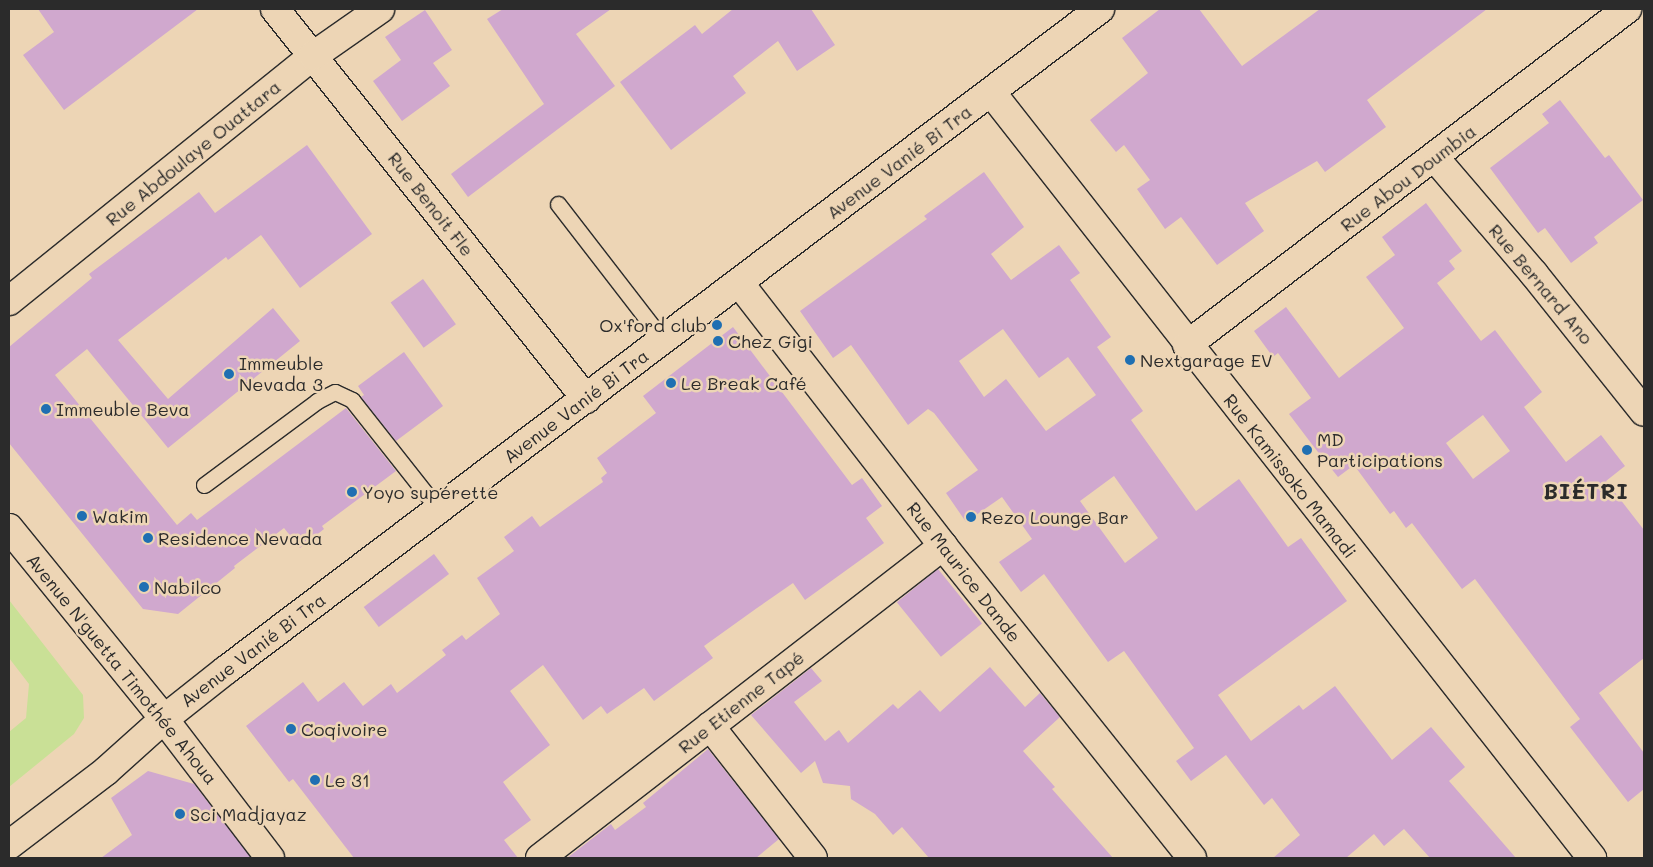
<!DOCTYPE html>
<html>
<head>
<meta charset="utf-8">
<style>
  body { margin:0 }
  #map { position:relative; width:1653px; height:867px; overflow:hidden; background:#edd5b5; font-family:Mali,sans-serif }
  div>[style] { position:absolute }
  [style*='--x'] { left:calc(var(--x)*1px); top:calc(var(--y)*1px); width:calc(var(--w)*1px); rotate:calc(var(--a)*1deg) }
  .green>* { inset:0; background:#c9e096 }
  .building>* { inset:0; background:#d0a8ce; transform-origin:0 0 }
  .roads { filter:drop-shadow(1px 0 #2b2b2b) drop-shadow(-1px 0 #2b2b2b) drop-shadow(0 1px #2b2b2b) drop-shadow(0 -1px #2b2b2b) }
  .service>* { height:15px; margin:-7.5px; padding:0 7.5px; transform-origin:7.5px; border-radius:7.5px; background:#edd5b5 }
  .minor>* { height:28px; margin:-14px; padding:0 14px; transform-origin:14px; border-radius:14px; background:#edd5b5 }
  .tertiary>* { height:28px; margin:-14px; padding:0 14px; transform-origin:14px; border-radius:14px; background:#edd5b5 }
  .dots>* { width:14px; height:14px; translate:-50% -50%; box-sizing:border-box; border:2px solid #edd5b5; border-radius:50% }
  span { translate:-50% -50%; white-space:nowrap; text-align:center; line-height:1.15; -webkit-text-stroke:5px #edd5b5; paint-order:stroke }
  .street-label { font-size:18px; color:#2b2b2b }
  .poi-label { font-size:18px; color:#2b2b2b }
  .right { translate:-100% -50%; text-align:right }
  .left { translate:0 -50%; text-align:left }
  .district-label { font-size:22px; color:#2b2b2b; font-weight:700; letter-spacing:1px }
  .frame { position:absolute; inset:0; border:10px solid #2b2b2b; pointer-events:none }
</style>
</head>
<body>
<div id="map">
  <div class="green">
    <div style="clip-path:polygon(9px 600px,83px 695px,84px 718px,74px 734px,9px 787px,9px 732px,26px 718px,29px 684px,9px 658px)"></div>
  </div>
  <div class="building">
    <div style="clip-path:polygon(38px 9px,198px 9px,64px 110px,23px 55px,54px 32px)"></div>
    <div style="clip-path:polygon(503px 9px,611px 9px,576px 34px,615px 86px,468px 197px,451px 174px,544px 104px,487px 19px)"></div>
    <div style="clip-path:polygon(733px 9px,811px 9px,835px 45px,797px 71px,778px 41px,733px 76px,746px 93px,671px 150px,620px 82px,695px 25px,702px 34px)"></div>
    <div style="clip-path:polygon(1160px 9px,1199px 9px,1242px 66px,1320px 9px,1487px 9px,1367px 100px,1386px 127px,1325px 172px,1317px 161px,1245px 203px,1264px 231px,1217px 265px,1181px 217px,1165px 229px,1137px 189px,1150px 180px,1124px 145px,1116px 152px,1090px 120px,1148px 73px,1122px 38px)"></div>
    <div style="clip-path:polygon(425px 10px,452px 50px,433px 63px,450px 86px,402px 121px,373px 81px,401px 60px,385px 37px)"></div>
    <div style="clip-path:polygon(1560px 100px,1605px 158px,1609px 155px,1643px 200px,1594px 237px,1598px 243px,1571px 263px,1545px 228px,1538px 233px,1490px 168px,1549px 123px,1542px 114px)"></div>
    <div style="clip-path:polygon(307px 145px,372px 234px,300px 288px,261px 235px,228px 260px,226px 257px,118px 340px,168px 399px,273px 308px,300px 341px,168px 448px,87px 349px,55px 375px,177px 525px,191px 513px,197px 520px,346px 408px,396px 471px,322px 526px,324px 529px,300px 548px,284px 528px,234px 566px,235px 568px,178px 614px,143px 609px,9px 443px,9px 347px,92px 278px,89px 274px,199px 192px,215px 213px)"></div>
    <div style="clip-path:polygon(evenodd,984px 172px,1024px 227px,991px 254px,1011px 280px,1059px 245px,1080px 273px,1070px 280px,1111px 337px,1097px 347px,1143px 411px,1131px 420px,1196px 511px,1239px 479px,1288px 547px,1301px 538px,1347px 601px,1218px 695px,1251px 741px,1299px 705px,1303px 710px,1335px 686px,1392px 760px,1431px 727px,1465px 767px,1449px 781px,1516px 858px,1430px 858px,1404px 829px,1384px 846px,1374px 834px,1346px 858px,1273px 858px,1300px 835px,1272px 798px,1264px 805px,1226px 755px,1191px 781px,1176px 761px,1194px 748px,1124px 651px,1108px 662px,1044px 574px,1021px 592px,999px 562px,1032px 539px,1002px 497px,966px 522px,946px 493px,978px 470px,934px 413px,928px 409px,908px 425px,851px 345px,833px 358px,800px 311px,927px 219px,924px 216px,984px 172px,1003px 329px,1039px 378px,1068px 357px,1096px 395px,1046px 431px,1006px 379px,984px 397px,959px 361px,1003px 329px,984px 172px,1114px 476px,1158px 538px,1125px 563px,1080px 501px,1114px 476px)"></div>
    <div style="clip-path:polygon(evenodd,1426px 203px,1462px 251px,1449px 261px,1455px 269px,1437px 283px,1481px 341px,1495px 330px,1542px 392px,1524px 407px,1566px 462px,1601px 435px,1625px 466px,1606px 481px,1644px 530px,1644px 658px,1599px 693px,1644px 753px,1644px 789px,1628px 802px,1570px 727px,1580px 719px,1475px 579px,1462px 589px,1412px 523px,1406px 528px,1394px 511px,1390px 514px,1354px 465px,1338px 477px,1314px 447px,1289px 414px,1311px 398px,1278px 353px,1273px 357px,1254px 331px,1286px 307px,1339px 378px,1404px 328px,1366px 277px,1395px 255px,1382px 237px,1426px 203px,1483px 415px,1510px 451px,1473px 479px,1446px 443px,1483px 415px)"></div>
    <div style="left:423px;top:279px;width:56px;height:40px;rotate:54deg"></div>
    <div style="clip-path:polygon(733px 327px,852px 485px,862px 478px,882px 506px,866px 518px,884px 543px,805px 600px,793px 583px,757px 608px,704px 646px,713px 658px,654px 701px,644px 688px,607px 714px,601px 706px,583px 720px,543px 665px,510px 691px,550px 745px,503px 782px,531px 820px,504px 840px,518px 858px,354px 858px,293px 779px,289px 782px,246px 726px,303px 682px,318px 702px,344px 682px,363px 706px,391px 684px,397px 693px,446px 655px,442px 650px,462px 635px,466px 640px,500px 614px,477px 578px,514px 551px,504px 537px,532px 516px,540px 527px,603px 482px,601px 478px,607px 473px,597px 458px,656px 413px,643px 396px)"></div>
    <div style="clip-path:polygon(404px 352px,443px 406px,396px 441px,361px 397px,364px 395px,358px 386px)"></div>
    <div style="left:434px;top:554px;width:25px;height:88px;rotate:53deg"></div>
    <div style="left:938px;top:569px;width:70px;height:53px;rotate:51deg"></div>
    <div style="clip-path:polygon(990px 667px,1025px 707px,1040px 693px,1060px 717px,1023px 751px,1055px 787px,1052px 789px,1113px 858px,929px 858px,902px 827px,893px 835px,875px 814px,851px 799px,850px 786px,823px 783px,815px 761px,801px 773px,751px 715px,811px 668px,822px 681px,794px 702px,825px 741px,839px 730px,848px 743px,893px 704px,898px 709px,920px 690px,940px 712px)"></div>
    <div style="clip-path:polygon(708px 749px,779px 839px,756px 858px,567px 858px,611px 824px,615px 830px,646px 807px,643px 803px)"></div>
    <div style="clip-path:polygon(148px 771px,194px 784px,251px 858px,101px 858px,132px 835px,111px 798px)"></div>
  </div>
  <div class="roads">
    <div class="service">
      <div style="--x:558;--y:204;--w:173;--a:52.3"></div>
      <div style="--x:204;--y:485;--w:141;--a:-36.6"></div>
      <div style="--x:317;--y:401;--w:20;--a:-27"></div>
      <div style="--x:335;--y:392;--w:19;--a:25"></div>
      <div style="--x:352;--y:400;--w:139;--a:51.7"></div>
    </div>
    <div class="minor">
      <div style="--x:275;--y:9;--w:499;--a:51.4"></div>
      <div style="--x:991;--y:92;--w:974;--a:51.88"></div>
      <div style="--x:1435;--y:158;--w:153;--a:49.5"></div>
      <div style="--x:1534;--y:274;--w:176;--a:51.4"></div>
      <div style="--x:740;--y:284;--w:331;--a:52.2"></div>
      <div style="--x:943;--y:546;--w:399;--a:51.4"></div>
      <div style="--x:9;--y:301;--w:390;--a:-38.9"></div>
      <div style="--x:313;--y:56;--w:82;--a:-35"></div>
      <div style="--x:1187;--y:345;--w:554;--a:-37.37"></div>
      <div style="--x:164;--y:719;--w:175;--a:52.7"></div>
      <div style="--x:710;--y:726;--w:167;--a:52"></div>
      <div style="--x:540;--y:858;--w:510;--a:-37.75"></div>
    </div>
    <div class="tertiary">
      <div style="--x:9;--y:528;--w:246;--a:50.9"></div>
      <div style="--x:9;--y:845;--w:122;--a:-37.3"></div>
      <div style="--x:106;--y:771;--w:78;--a:-41.9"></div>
      <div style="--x:164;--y:719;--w:79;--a:-38.3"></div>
      <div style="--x:226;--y:670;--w:1096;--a:-37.1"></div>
    </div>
  </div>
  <div class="dots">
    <div style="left:717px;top:325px;background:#1f6fb2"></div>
    <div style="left:718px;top:341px;background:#1f6fb2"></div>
    <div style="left:1130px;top:360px;background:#1f6fb2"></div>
    <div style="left:229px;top:374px;background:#1f6fb2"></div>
    <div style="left:671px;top:383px;background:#1f6fb2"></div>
    <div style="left:46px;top:409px;background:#1f6fb2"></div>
    <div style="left:1307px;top:450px;background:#1f6fb2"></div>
    <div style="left:352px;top:492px;background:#1f6fb2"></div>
    <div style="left:82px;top:516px;background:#1f6fb2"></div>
    <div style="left:971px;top:517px;background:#1f6fb2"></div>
    <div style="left:148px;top:538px;background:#1f6fb2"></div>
    <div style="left:144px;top:587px;background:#1f6fb2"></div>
    <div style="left:291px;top:729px;background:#1f6fb2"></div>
    <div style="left:315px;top:780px;background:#1f6fb2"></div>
    <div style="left:180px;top:814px;background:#1f6fb2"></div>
  </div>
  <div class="street-label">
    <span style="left:193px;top:153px;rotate:-39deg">Rue Abdoulaye Ouattara</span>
    <span style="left:899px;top:162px;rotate:-37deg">Avenue Vanié Bi Tra</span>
    <span style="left:1408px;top:178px;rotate:-37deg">Rue Abou Doumbia</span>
    <span style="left:431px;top:204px;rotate:52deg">Rue Benoit Fle</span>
    <span style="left:1541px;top:284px;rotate:50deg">Rue Bernard Ano</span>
    <span style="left:576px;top:406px;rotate:-37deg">Avenue Vanié Bi Tra</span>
    <span style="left:1290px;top:476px;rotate:52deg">Rue Kamissoko Mamadi</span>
    <span style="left:964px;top:572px;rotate:52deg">Rue Maurice Dande</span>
    <span style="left:253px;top:650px;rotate:-37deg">Avenue Vanié Bi Tra</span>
    <span style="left:122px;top:669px;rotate:51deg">Avenue N'guetta Timothée Ahoua</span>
    <span style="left:741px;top:702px;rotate:-38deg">Rue Etienne Tapé</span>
  </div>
  <div class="poi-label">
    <span class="right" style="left:707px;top:325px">Ox'ford club</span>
    <span class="left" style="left:728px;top:341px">Chez Gigi</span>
    <span class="left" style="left:1140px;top:360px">Nextgarage EV</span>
    <span class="left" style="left:239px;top:374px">Immeuble<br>Nevada 3</span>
    <span class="left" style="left:681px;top:383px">Le Break Café</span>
    <span class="left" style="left:56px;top:409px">Immeuble Beva</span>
    <span class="left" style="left:1317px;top:450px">MD<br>Participations</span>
    <span class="left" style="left:362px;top:492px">Yoyo supérette</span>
    <span class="left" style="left:92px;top:516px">Wakim</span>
    <span class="left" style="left:981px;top:517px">Rezo Lounge Bar</span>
    <span class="left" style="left:158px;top:538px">Residence Nevada</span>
    <span class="left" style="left:154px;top:587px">Nabilco</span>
    <span class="left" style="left:301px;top:729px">Coqivoire</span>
    <span class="left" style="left:325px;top:780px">Le 31</span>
    <span class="left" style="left:190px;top:814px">Sci Madjayaz</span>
  </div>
  <div class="district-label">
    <span style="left:1586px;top:491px">BIÉTRI</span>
  </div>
  <div class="frame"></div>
</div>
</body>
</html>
